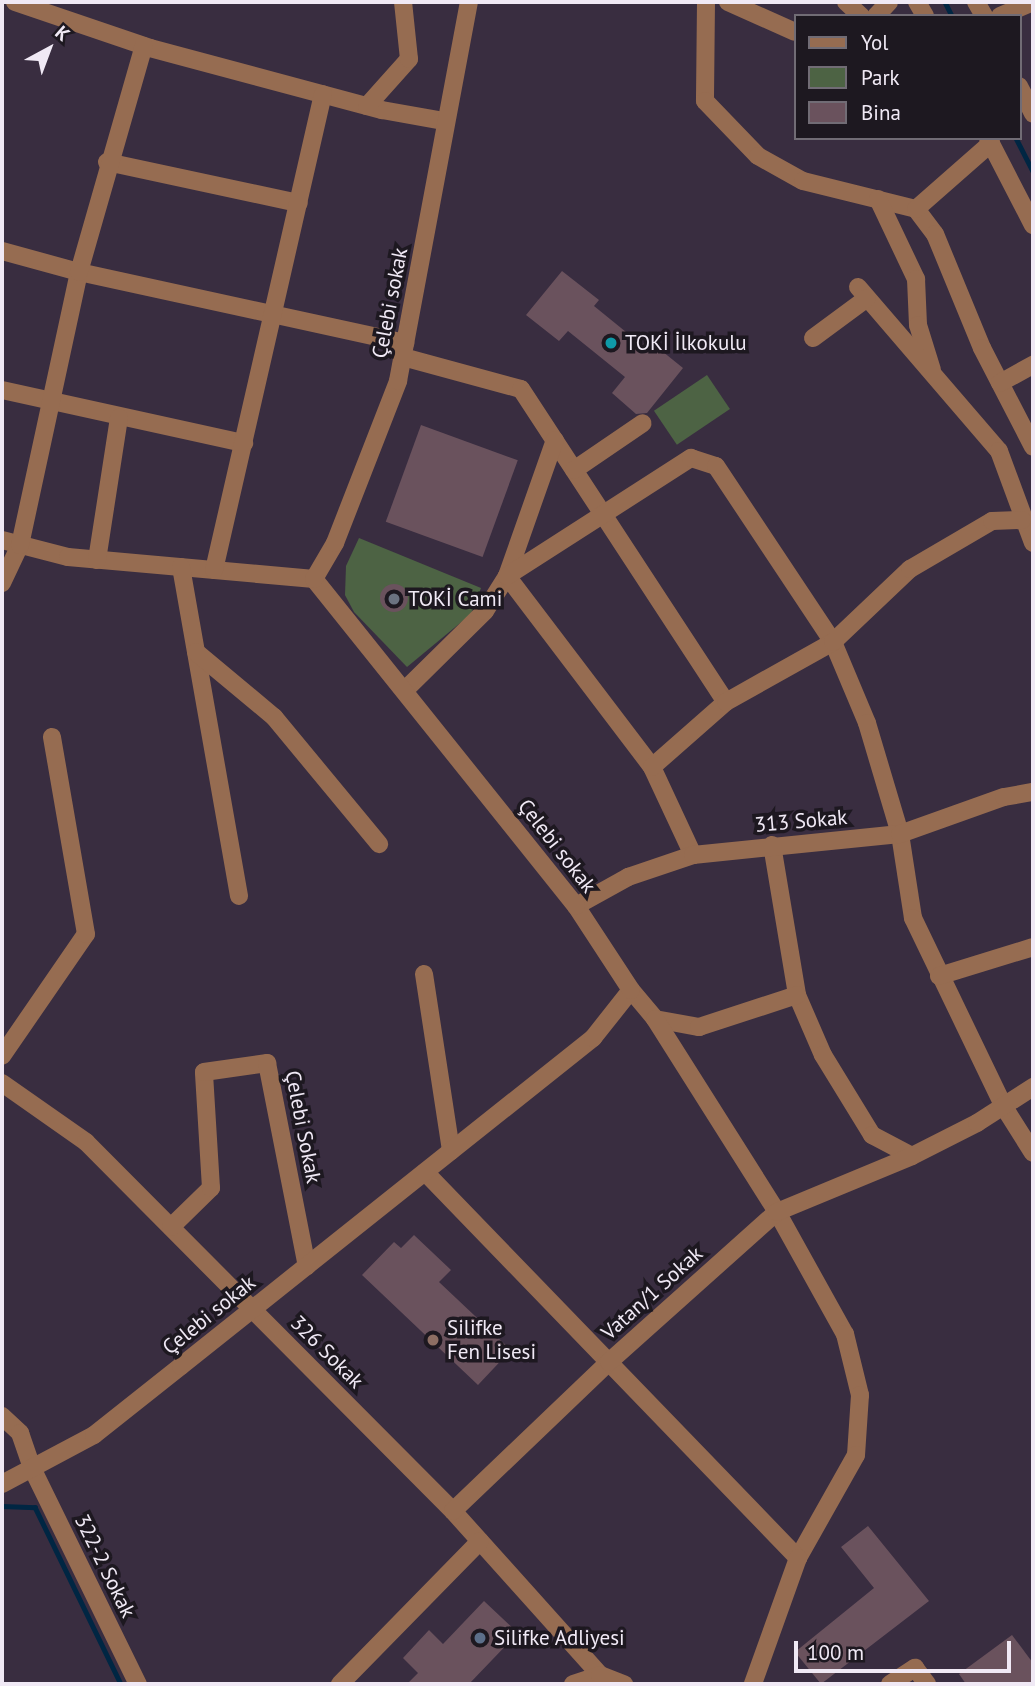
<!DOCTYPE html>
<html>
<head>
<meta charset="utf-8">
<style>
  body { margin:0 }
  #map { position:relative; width:1035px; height:1686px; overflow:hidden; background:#392d40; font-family:"PT Sans",sans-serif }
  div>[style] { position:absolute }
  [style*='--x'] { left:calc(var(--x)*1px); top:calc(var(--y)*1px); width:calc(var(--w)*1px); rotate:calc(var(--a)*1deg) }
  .green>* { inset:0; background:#4d6344; transform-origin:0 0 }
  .stream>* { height:4.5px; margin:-2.25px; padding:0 2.25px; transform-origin:2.25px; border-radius:2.25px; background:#002643 }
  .building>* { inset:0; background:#6a525d; transform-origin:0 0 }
  .round { border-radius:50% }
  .minor>* { height:18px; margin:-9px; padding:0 9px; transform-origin:9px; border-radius:9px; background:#966c51 }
  .dots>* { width:19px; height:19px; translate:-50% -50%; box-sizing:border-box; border:4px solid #1d1820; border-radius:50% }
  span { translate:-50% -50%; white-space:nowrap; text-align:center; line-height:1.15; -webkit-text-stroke:7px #1d1820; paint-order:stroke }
  .street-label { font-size:21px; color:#f0e9f5 }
  .poi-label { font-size:21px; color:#f0e9f5 }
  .left { translate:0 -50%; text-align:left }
  .frame { position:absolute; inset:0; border:4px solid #f0e9f5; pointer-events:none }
  .legend { position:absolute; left:794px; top:14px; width:228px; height:126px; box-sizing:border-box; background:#1d1820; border:2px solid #716c75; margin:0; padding:9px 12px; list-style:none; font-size:21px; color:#f0e9f5 }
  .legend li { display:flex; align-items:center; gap:14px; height:35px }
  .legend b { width:35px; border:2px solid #716c75 }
  .north { position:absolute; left:14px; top:14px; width:70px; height:70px; -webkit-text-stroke:5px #1d1820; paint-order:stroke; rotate:41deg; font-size:19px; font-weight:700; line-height:28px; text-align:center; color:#f0e9f5 }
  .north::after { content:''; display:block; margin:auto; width:24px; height:32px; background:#f0e9f5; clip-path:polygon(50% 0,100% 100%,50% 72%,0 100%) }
  .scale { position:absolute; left:794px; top:1641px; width:217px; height:32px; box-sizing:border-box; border:4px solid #f0e9f5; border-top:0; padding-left:9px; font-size:21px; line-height:24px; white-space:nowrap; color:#f0e9f5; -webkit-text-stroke:5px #1d1820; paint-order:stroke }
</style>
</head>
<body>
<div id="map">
  <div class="green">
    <div style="left:707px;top:375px;width:41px;height:64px;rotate:56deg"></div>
    <div style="clip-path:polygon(359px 538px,481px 588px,471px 614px,407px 667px,354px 612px,345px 595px,346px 566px)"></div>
  </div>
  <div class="stream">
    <div style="--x:945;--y:2;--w:16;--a:63"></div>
    <div style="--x:1016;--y:138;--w:38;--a:63"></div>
    <div style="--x:2;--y:1506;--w:33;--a:2"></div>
    <div style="--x:35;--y:1507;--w:197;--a:64.1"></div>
  </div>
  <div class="building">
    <div style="clip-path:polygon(562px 271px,599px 300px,594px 306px,642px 345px,647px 339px,683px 368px,647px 413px,636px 414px,612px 393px,625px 377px,568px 331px,559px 341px,526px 315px)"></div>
    <div style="left:421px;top:425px;width:103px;height:103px;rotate:20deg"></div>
    <div class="round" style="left:380px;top:584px;width:28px;height:28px"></div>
    <div style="clip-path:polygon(414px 1235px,451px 1270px,439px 1282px,511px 1350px,478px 1385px,362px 1275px,394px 1242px,401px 1248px)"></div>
    <div style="clip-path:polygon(868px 1526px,929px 1601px,821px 1684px,795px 1652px,874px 1588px,841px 1547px)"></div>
    <div style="clip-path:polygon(484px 1601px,518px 1633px,469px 1684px,407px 1684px,418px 1673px,403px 1658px,429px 1630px,443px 1644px)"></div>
    <div style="clip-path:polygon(1012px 1635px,1033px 1663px,1033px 1684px,966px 1684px,959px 1674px)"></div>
  </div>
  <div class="minor">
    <div style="--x:15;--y:2;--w:143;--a:18.8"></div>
    <div style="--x:150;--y:48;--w:240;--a:15"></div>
    <div style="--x:382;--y:110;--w:62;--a:10.2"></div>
    <div style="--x:706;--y:2;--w:99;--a:90.6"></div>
    <div style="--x:705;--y:101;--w:76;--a:46.1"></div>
    <div style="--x:758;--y:156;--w:51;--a:29.1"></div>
    <div style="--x:803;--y:181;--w:116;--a:13.9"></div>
    <div style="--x:916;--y:209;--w:31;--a:53"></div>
    <div style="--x:935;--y:234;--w:123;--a:67.6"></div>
    <div style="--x:982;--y:348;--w:111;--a:62.7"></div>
    <div style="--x:728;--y:2;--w:73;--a:24.1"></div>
    <div style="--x:846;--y:2;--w:21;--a:43"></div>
    <div style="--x:917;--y:2;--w:16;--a:60"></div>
    <div style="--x:976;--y:2;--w:16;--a:60"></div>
    <div style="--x:876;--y:16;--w:19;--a:-47"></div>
    <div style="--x:1000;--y:16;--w:36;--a:-23"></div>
    <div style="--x:1019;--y:86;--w:31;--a:63"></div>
    <div style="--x:367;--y:106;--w:63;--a:-48.2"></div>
    <div style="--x:409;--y:59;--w:57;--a:-96"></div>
    <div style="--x:988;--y:138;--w:98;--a:62.7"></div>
    <div style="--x:107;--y:162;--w:196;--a:12.1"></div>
    <div style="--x:878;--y:199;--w:89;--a:64.6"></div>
    <div style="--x:916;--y:279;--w:46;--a:87.5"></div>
    <div style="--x:918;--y:325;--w:47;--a:72.7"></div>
    <div style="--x:916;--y:209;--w:100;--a:-41.3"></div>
    <div style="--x:2;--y:251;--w:80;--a:15.3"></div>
    <div style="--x:79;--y:272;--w:334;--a:12.3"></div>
    <div style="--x:858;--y:287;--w:216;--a:49.3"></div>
    <div style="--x:999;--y:451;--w:98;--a:69.7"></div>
    <div style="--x:813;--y:338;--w:67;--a:-36.5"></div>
    <div style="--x:403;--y:357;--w:122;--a:15.2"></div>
    <div style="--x:521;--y:389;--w:374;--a:56.8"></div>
    <div style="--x:1000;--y:383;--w:38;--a:-29"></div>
    <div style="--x:2;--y:390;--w:248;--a:12.4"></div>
    <div style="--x:574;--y:470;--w:83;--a:-34.3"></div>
    <div style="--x:2;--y:540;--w:68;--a:14.4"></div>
    <div style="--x:68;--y:557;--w:247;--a:5.1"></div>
    <div style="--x:97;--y:560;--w:144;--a:-81.2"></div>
    <div style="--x:181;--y:567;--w:334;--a:80"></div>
    <div style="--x:214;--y:570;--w:488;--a:-77.1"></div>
    <div style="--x:2;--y:583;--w:42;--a:-64.7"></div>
    <div style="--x:20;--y:545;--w:279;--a:-77.8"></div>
    <div style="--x:79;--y:272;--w:235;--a:-74"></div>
    <div style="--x:196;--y:652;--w:102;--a:39.8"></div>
    <div style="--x:274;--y:717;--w:165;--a:50.4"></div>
    <div style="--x:405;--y:690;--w:112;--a:-44.6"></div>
    <div style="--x:485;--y:611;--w:41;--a:-57.8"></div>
    <div style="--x:507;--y:576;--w:144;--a:-70.6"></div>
    <div style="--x:652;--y:767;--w:240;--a:-127.2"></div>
    <div style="--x:507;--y:576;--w:219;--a:-32.7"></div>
    <div style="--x:691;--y:458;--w:26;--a:18"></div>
    <div style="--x:716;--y:466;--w:211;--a:56.4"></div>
    <div style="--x:833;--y:642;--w:88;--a:67.2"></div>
    <div style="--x:867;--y:723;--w:116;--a:73.4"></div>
    <div style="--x:900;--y:834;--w:85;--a:81.2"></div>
    <div style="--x:913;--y:918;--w:210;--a:64.3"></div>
    <div style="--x:1004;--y:1107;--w:54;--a:57.8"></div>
    <div style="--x:772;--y:845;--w:152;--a:80.5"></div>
    <div style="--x:797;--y:995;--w:65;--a:66.6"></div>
    <div style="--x:823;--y:1055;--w:94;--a:58.5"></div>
    <div style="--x:872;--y:1135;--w:45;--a:27.7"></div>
    <div style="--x:912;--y:1156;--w:73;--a:-26.9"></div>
    <div style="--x:977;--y:1123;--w:67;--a:-32.7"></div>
    <div style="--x:693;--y:855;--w:97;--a:-115"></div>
    <div style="--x:652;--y:767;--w:98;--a:-41.3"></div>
    <div style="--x:726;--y:702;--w:123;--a:-29.3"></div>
    <div style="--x:833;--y:642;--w:106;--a:-43.5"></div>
    <div style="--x:910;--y:569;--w:95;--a:-30.3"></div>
    <div style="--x:992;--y:521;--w:30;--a:-2"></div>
    <div style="--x:576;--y:906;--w:60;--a:-29.1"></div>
    <div style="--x:628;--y:877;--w:69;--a:-18.7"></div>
    <div style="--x:693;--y:855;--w:208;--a:-5.8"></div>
    <div style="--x:900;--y:834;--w:110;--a:-19.6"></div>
    <div style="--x:1004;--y:797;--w:29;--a:-10"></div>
    <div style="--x:424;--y:974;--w:179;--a:81.3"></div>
    <div style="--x:939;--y:976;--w:98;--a:-17.1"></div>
    <div style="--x:631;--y:990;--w:38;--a:50"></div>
    <div style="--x:655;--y:1019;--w:45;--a:10.3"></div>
    <div style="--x:699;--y:1027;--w:103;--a:-18.1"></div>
    <div style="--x:655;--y:1019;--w:228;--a:57.7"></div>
    <div style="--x:777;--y:1212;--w:140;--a:60.9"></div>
    <div style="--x:845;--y:1334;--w:63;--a:76.2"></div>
    <div style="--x:860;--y:1395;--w:60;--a:93.8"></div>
    <div style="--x:856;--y:1455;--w:118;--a:119.4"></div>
    <div style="--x:2;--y:1056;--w:148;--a:-55.5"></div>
    <div style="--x:86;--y:934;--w:200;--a:-99.8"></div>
    <div style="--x:2;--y:1083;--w:103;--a:35.1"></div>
    <div style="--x:86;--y:1142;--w:520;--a:45.16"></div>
    <div style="--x:453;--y:1511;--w:220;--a:48.1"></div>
    <div style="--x:425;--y:1172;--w:537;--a:45.98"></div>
    <div style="--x:798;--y:1558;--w:134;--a:109.7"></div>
    <div style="--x:171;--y:1227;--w:56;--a:-44.3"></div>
    <div style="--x:211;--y:1188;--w:116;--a:-93.5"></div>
    <div style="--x:204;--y:1072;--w:64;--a:-8.1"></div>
    <div style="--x:267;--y:1063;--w:207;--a:78.9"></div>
    <div style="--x:2;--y:1416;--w:25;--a:43"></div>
    <div style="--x:20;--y:1433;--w:37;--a:71"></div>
    <div style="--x:32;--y:1468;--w:241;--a:63.9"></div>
    <div style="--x:2;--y:1484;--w:104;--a:-28"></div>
    <div style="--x:94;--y:1435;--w:111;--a:-38.4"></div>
    <div style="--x:181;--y:1366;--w:527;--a:-38.52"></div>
    <div style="--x:593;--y:1038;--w:61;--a:-51.6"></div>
    <div style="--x:631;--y:990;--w:100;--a:-123.2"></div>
    <div style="--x:576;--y:906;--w:419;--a:-128.7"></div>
    <div style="--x:314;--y:579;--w:42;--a:-59.7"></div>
    <div style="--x:335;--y:543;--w:174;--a:-68.7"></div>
    <div style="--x:398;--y:381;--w:386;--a:-79.4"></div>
    <div style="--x:453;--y:1511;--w:216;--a:-43.7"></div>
    <div style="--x:609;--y:1362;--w:225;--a:-41.8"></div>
    <div style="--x:777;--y:1212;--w:146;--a:-22.5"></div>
    <div style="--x:340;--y:1684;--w:200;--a:-45.6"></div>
    <div style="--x:573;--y:1684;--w:28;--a:-18"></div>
    <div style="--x:600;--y:1675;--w:26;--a:21"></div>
    <div style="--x:890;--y:1684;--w:30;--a:-33"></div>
    <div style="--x:915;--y:1668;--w:20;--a:53"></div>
  </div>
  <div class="dots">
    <div style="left:611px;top:343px;background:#0f9aa8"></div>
    <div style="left:394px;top:599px;background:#6b7280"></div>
    <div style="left:433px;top:1340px;background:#8d6e63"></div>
    <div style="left:480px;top:1638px;background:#5c6f8a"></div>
  </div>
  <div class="street-label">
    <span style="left:390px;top:303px;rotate:-79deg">Çelebi sokak</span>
    <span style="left:801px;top:821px;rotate:-5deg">313 Sokak</span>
    <span style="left:557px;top:846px;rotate:52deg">Çelebi sokak</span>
    <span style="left:303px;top:1127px;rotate:79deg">Çelebi Sokak</span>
    <span style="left:652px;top:1293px;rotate:-42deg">Vatan/1 Sokak</span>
    <span style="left:209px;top:1315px;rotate:-39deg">Çelebi sokak</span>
    <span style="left:327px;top:1352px;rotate:45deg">326 Sokak</span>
    <span style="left:105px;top:1566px;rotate:64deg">322-2 Sokak</span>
  </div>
  <div class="poi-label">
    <span class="left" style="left:625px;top:343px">TOKİ İlkokulu</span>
    <span class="left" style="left:408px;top:599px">TOKİ Cami</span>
    <span class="left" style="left:447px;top:1340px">Silifke<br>Fen Lisesi</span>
    <span class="left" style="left:494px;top:1638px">Silifke Adliyesi</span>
  </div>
  <div class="frame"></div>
  <ul class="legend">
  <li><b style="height:9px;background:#966c51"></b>Yol</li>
  <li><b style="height:19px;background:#4d6344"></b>Park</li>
  <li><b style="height:19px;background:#6a525d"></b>Bina</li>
  </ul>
  <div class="north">K</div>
  <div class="scale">100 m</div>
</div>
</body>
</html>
